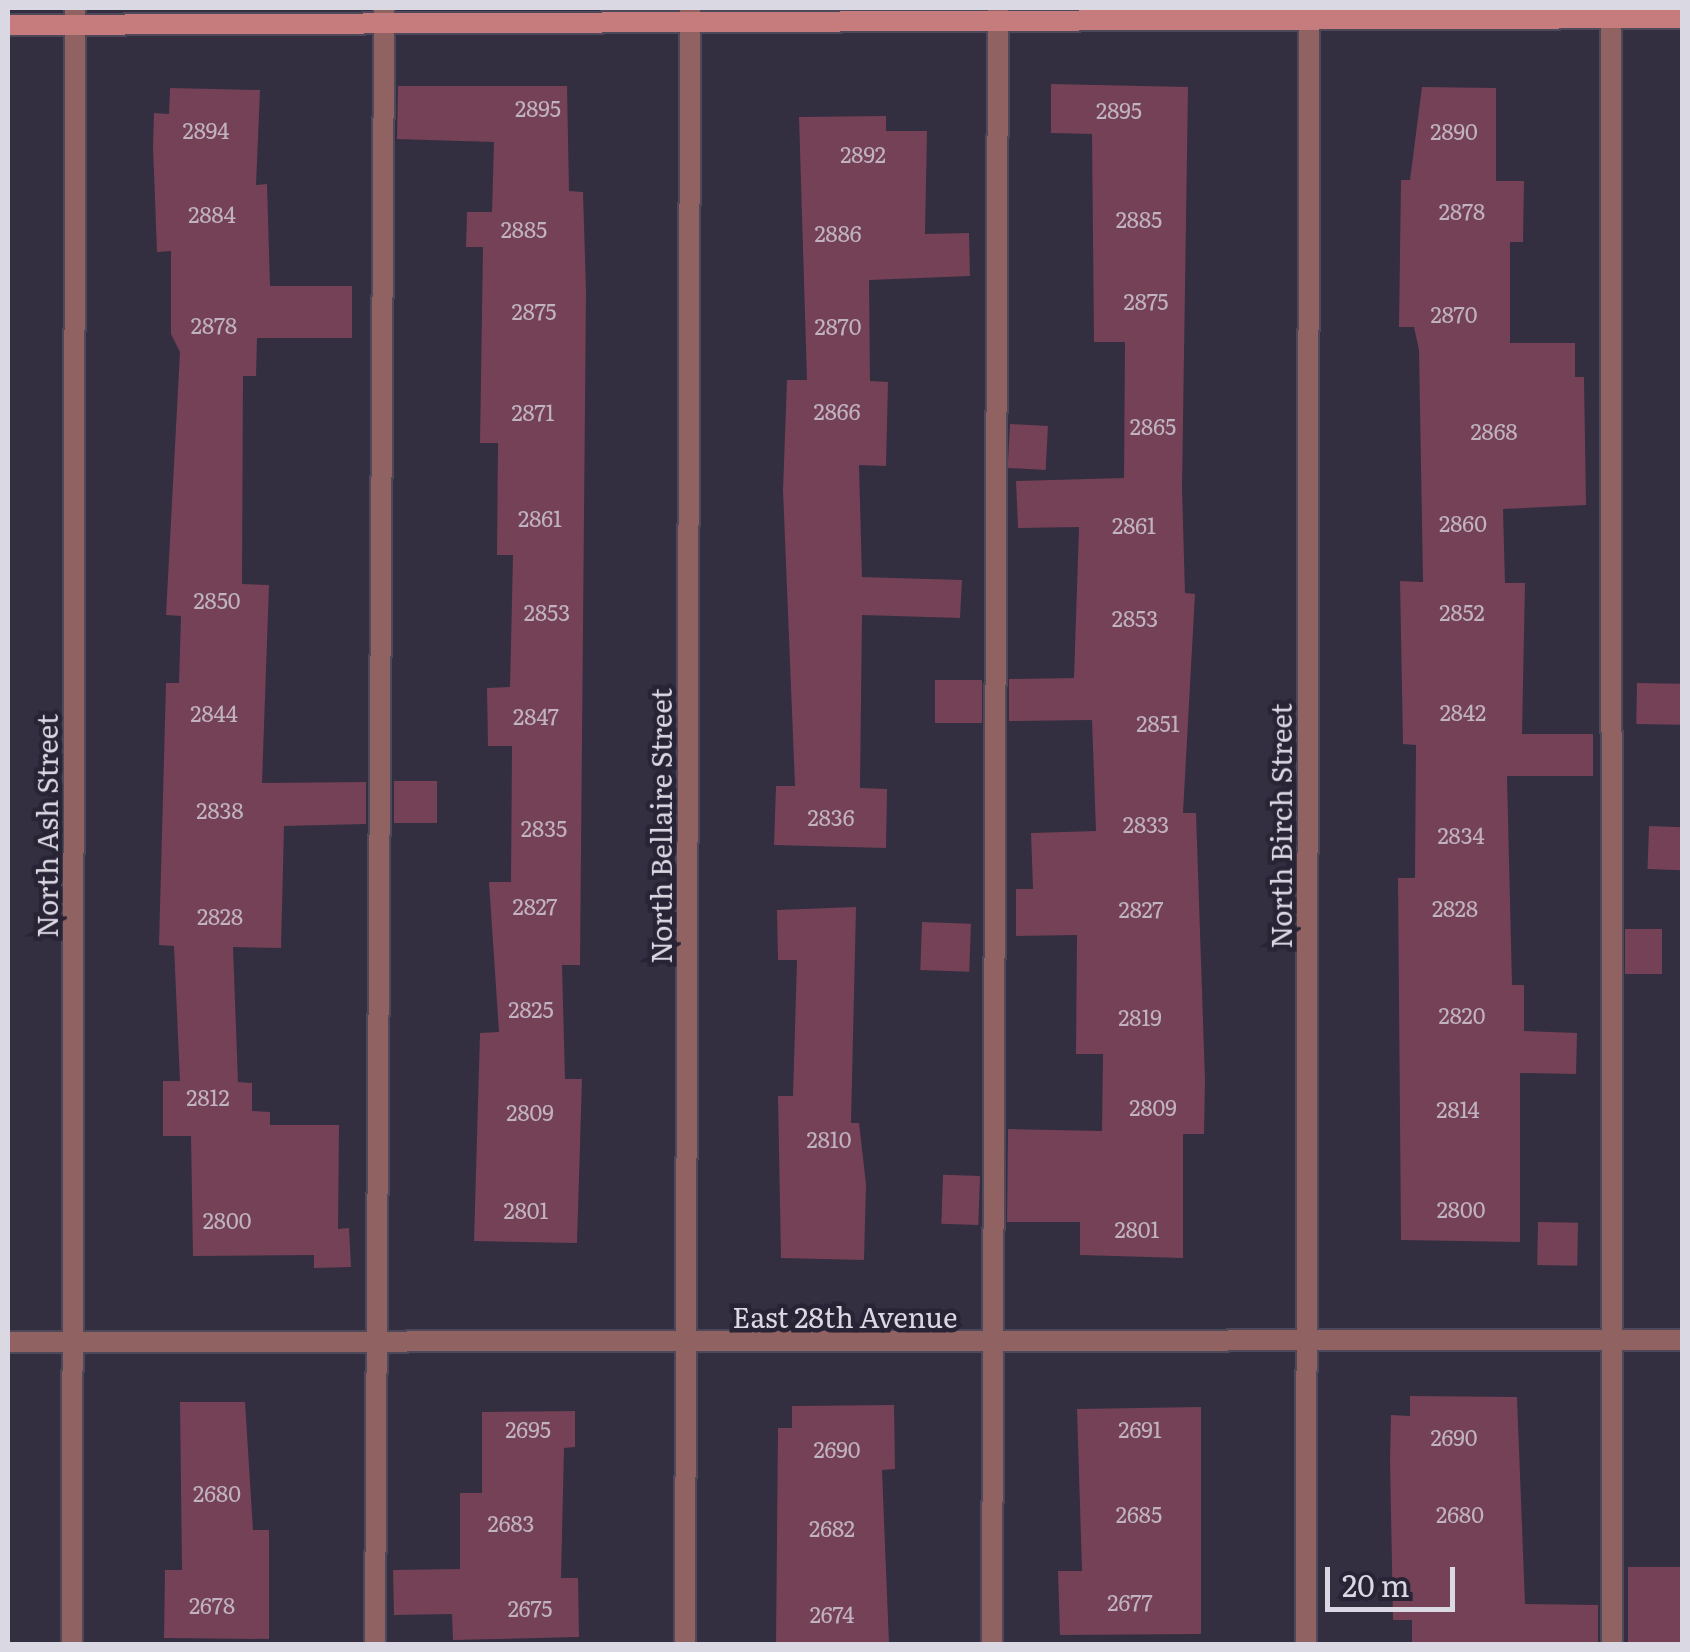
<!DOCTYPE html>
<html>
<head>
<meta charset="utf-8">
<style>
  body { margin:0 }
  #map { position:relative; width:1690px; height:1652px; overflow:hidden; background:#332e40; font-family:Literata,serif }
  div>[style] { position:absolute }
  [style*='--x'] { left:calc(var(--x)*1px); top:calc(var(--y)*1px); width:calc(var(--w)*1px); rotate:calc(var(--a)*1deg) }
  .building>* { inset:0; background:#744156; transform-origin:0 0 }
  .roads { filter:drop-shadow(2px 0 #4e495a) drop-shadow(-2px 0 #4e495a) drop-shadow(0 2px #4e495a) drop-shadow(0 -2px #4e495a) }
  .lane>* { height:20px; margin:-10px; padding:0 10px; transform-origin:10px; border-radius:10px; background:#916262 }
  .street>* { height:20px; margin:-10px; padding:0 10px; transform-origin:10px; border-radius:10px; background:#916262 }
  .secondary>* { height:20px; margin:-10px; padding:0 10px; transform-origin:10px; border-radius:10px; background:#c67c7d }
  span { translate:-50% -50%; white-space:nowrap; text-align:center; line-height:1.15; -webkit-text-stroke:9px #292435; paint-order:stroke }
  .number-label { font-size:22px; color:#c0b2c0 }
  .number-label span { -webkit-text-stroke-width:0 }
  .street-label { font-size:28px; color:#dad8e3 }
  .frame { position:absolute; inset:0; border:10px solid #dad8e3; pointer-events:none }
  .scale { position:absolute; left:1325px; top:1567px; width:130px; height:45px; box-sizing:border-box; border:5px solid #dad8e3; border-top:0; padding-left:12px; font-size:30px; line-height:35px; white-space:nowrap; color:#dad8e3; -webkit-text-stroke:8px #292435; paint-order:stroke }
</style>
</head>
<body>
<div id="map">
  <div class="building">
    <div style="clip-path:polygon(1051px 84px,1188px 87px,1182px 488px,1185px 593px,1195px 594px,1183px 813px,1196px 813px,1205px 1080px,1204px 1134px,1183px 1134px,1183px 1258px,1080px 1255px,1080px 1222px,1007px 1222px,1008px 1129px,1102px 1131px,1103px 1054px,1076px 1054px,1077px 935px,1016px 936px,1016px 889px,1033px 889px,1031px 833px,1096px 831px,1092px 720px,1009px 721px,1009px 679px,1074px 678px,1079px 527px,1018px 528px,1016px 481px,1124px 478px,1125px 342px,1094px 342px,1092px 134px,1051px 133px)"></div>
    <div style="clip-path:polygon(398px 86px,567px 86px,569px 191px,583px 192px,586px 291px,580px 965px,562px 965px,565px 1079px,582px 1079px,577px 1243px,474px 1241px,480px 1033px,499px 1032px,489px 882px,511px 882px,512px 746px,488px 746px,487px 688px,510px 687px,513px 555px,497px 555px,498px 443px,480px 443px,483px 247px,466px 247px,467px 212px,492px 212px,494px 142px,397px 139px)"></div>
    <div style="clip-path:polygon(1422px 87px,1496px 88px,1496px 181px,1524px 181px,1523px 242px,1510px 242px,1510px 343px,1575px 343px,1575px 377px,1584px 377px,1586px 505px,1503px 509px,1505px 583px,1525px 583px,1522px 734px,1593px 734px,1593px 776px,1507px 776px,1512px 985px,1524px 985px,1524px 1031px,1577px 1033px,1576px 1074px,1520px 1073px,1520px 1242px,1401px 1240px,1398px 878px,1415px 878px,1416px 745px,1403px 744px,1400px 581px,1423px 582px,1419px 350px,1414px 327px,1399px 327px,1401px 180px,1410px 180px)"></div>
    <div style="clip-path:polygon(170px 88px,260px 90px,256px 185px,267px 184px,270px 286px,352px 286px,352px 338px,257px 338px,256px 376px,243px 376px,242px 584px,269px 585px,262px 783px,366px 782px,366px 824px,284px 826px,281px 948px,233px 947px,238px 1082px,252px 1083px,252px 1111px,270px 1112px,270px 1125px,339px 1125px,338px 1229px,349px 1228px,351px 1267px,314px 1268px,314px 1255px,193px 1256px,191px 1136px,163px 1136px,163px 1081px,180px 1081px,174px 946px,159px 945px,166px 683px,179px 683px,181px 616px,166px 615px,180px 352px,171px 334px,171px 251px,157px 252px,153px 147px,154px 113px,169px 114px)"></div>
    <div style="clip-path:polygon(886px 116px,886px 131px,927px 131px,925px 234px,969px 233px,970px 276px,869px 280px,870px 381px,888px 382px,886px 466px,859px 465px,862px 577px,962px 580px,960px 618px,862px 615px,860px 788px,887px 789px,886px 848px,774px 845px,776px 786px,795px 786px,783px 490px,787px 380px,807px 380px,799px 117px)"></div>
    <div style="left:1010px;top:424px;width:38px;height:44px;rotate:3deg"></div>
    <div style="left:935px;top:680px;width:47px;height:43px"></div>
    <div style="left:1637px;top:683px;width:45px;height:41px;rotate:1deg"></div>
    <div style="left:394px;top:781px;width:43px;height:42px"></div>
    <div style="left:1649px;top:826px;width:33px;height:43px;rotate:2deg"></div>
    <div style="clip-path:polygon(856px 907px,851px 1123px,859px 1123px,866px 1184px,864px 1260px,781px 1258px,778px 1096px,793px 1096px,797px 960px,778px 960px,777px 910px)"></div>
    <div style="left:922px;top:922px;width:49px;height:48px;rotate:2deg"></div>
    <div style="left:1625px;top:929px;width:37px;height:45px"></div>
    <div style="left:980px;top:1176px;width:49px;height:37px;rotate:92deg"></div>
    <div style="left:1538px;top:1222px;width:40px;height:43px;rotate:1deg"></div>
    <div style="clip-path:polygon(1410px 1396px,1517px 1397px,1525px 1604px,1598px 1605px,1598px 1644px,1412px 1644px,1412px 1620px,1393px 1620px,1390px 1459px,1391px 1415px,1410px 1416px)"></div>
    <div style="clip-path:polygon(180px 1402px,245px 1402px,253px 1530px,269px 1530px,269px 1639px,164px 1638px,165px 1570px,182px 1570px)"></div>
    <div style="clip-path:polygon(894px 1405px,895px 1469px,882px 1470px,889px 1644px,776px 1644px,778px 1428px,792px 1428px,792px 1406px)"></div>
    <div style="clip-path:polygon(1201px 1407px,1201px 1634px,1060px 1635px,1058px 1571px,1082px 1571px,1077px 1409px)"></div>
    <div style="clip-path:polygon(575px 1411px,575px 1447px,564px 1448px,561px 1578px,578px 1578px,579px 1637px,453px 1640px,452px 1614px,394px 1615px,393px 1570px,460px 1569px,460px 1493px,482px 1493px,482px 1412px)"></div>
    <div style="left:1628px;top:1567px;width:54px;height:77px"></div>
  </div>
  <div class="roads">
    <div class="lane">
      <div style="--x:1611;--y:8;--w:1636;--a:89.96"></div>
      <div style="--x:375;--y:1644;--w:1636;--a:-89.68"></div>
      <div style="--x:992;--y:1644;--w:1636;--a:-89.79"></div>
    </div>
    <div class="street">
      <div style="--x:8;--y:1342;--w:1674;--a:-0.07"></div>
      <div style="--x:72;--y:1644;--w:1636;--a:-89.89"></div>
      <div style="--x:685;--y:1644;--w:1636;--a:-89.82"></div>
      <div style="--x:1306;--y:1644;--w:1636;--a:-89.89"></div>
    </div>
    <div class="secondary">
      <div style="--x:8;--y:25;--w:1674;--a:-0.24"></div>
    </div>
  </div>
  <div class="number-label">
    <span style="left:538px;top:108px">2895</span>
    <span style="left:1119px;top:110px">2895</span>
    <span style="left:206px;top:130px">2894</span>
    <span style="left:1454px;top:131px">2890</span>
    <span style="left:863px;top:154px">2892</span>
    <span style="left:1462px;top:211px">2878</span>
    <span style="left:212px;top:214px">2884</span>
    <span style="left:1139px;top:219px">2885</span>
    <span style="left:524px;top:229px">2885</span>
    <span style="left:838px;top:233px">2886</span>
    <span style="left:1146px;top:301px">2875</span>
    <span style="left:534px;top:311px">2875</span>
    <span style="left:1454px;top:314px">2870</span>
    <span style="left:214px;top:325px">2878</span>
    <span style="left:838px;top:326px">2870</span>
    <span style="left:837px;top:411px">2866</span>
    <span style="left:533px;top:412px">2871</span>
    <span style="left:1153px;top:426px">2865</span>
    <span style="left:1494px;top:431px">2868</span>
    <span style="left:540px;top:518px">2861</span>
    <span style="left:1463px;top:523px">2860</span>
    <span style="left:1134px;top:525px">2861</span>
    <span style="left:217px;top:600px">2850</span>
    <span style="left:547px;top:612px">2853</span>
    <span style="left:1462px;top:612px">2852</span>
    <span style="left:1135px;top:618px">2853</span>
    <span style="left:1463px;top:712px">2842</span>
    <span style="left:214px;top:713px">2844</span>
    <span style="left:536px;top:716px">2847</span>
    <span style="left:1158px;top:723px">2851</span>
    <span style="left:220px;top:810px">2838</span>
    <span style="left:831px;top:817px">2836</span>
    <span style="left:1146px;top:824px">2833</span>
    <span style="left:544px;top:828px">2835</span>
    <span style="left:1461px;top:835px">2834</span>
    <span style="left:535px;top:906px">2827</span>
    <span style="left:1455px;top:908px">2828</span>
    <span style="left:1141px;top:909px">2827</span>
    <span style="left:220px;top:916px">2828</span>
    <span style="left:531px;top:1009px">2825</span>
    <span style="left:1462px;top:1015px">2820</span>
    <span style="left:1140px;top:1017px">2819</span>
    <span style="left:208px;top:1097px">2812</span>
    <span style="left:1153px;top:1107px">2809</span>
    <span style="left:1458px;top:1109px">2814</span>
    <span style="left:530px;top:1112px">2809</span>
    <span style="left:829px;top:1139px">2810</span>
    <span style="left:1461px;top:1209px">2800</span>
    <span style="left:526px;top:1210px">2801</span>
    <span style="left:227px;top:1220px">2800</span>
    <span style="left:1137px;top:1229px">2801</span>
    <span style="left:528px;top:1429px">2695</span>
    <span style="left:1140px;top:1429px">2691</span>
    <span style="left:1454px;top:1437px">2690</span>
    <span style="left:837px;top:1449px">2690</span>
    <span style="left:217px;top:1493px">2680</span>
    <span style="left:1139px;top:1514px">2685</span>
    <span style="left:1460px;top:1514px">2680</span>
    <span style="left:511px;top:1523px">2683</span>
    <span style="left:832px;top:1528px">2682</span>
    <span style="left:1130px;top:1602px">2677</span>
    <span style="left:212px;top:1605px">2678</span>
    <span style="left:530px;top:1608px">2675</span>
    <span style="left:832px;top:1614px">2674</span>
  </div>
  <div class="street-label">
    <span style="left:46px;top:826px;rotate:-90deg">North Ash Street</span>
    <span style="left:660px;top:826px;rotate:-90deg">North Bellaire Street</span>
    <span style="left:1280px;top:826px;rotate:-90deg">North Birch Street</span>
    <span style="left:845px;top:1316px">East 28th Avenue</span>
  </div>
  <div class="frame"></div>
  <div class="scale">20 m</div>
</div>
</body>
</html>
